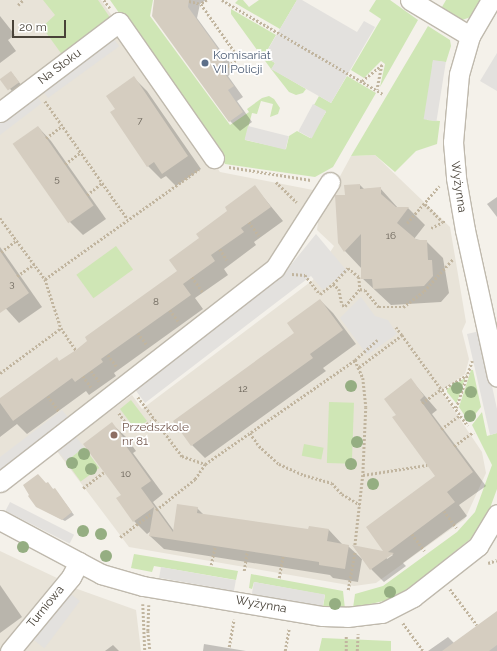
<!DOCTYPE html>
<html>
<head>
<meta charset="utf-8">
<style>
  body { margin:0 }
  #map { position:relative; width:497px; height:651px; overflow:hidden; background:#f4f1ea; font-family:Raleway,sans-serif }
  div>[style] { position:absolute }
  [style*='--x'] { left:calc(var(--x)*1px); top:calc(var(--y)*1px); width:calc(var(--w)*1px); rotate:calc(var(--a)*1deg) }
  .residential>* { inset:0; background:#e8e3d8 }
  .green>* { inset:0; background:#cfe6b5; transform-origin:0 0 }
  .parking>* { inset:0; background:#e3e1de; transform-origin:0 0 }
  .shadow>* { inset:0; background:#0003; transform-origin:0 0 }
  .building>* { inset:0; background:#d5cdc0; transform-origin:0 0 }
  .path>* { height:2.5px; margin-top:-1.25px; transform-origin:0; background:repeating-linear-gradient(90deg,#c1b59f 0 2px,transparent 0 4px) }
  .roads { filter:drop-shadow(1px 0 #bfb9ad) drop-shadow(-1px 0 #bfb9ad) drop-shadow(0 1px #bfb9ad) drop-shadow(0 -1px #bfb9ad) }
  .minor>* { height:19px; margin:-9.5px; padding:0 9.5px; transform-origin:9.5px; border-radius:9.5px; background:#fff }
  .trees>* { width:12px; height:12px; margin:-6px; border-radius:50%; background:#95ae82 }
  .dots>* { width:11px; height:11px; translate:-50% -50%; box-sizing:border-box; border:2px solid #fff; border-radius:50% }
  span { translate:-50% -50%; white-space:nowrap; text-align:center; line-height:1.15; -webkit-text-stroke:3.5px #fff; paint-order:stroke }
  .number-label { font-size:10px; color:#6b655a }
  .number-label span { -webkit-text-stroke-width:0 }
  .service-label { font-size:12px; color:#4e5e75 }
  .left { translate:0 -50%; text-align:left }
  .street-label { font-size:12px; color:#484238 }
  .education-label { font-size:12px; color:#785e54 }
  .scale { position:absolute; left:12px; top:20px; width:54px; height:18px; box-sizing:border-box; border:2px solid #484238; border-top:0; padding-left:5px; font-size:12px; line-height:14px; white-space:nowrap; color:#484238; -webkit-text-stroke:3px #fff; paint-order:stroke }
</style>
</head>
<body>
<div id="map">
  <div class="residential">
    <div style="clip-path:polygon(0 0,101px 0,220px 172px,313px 190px,313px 198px,271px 267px,0 468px)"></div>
    <div style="clip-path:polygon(375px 155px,450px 227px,466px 322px,462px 331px,469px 359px,465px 374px,441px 391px,482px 452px,486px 473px,465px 519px,376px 583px,354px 586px,129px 547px,56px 450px,132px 395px,142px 409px,313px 280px,334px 246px,317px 230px,319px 215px,351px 156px)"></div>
    <div style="clip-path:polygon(0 551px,57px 578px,0 648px)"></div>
    <div style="clip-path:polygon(69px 586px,136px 610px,141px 651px,18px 651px)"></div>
  </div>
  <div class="green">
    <div style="clip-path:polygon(43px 0,98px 0,111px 19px,63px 56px,42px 27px,55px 15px)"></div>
    <div style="clip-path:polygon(110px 0,153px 0,150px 16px,230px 125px,249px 112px,247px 109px,262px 98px,269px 96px,274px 99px,280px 108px,278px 114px,270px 117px,273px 104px,261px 101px,257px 114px,252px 113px,245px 140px,286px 149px,289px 136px,297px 131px,310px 138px,326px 112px,314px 105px,319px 96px,331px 103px,347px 76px,376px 93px,333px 167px,315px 177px,225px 164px)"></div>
    <div style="clip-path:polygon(238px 0,243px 0,249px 7px,259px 0,297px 0,280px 29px,235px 3px)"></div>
    <div style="clip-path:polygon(376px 0,390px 0,418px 20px,380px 87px,385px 64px,381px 61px,364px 78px,351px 70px,381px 19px,369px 11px)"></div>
    <div style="clip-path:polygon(446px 0,481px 0,471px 17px,462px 20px,444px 11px,442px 7px)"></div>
    <div style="clip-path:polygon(231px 9px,276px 35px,264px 56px,275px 63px,272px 69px,306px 89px,303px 93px,296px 95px,289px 92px,271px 69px,231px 14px)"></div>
    <div style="clip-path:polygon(428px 26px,450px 40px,451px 46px,446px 62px,433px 61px,427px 120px,440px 121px,437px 144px,416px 151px,395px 172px,375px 155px,351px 156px)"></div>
    <div style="left:116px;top:246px;width:29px;height:49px;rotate:54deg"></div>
    <div style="clip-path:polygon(471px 370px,473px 370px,481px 407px,469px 422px,459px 407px)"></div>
    <div style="clip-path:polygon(465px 378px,457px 402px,456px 403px,447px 392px,447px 389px)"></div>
    <div style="clip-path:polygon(131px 400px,147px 421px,138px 428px,132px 425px,120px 409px)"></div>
    <div style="left:329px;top:402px;width:25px;height:61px;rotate:2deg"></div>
    <div style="clip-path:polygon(482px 412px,487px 436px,497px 433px,497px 489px,486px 519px,474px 536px,411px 587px,388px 600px,353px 608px,355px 594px,383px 586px,457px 532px,475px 512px,492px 465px,472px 425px)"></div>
    <div style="left:304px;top:444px;width:20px;height:12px;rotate:11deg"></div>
    <div style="left:84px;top:447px;width:26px;height:23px;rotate:54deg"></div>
    <div style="clip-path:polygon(134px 554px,238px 571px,236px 580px,154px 566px,152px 572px,131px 568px)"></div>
    <div style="clip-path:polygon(251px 574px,343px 591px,345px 609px,323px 607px,325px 595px,254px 582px,252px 589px,249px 588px)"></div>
    <div style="clip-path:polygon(322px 638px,391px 641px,391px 651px,319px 651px)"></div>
  </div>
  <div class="parking">
    <div style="clip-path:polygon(297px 0,302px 0,357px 32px,364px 21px,375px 27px,331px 103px,271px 69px,275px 63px,264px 56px)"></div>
    <div style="left:111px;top:35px;width:14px;height:88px;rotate:54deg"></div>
    <div style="clip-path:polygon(497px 53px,497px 91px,480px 81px)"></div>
    <div style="left:433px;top:60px;width:13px;height:60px;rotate:9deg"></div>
    <div style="clip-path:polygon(34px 93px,42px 103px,0 135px,0 120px)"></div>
    <div style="left:313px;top:104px;width:15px;height:31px;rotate:28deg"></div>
    <div style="left:248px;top:126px;width:42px;height:14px;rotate:14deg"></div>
    <div style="clip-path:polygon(316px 234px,347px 271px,323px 290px,311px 276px,145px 403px,134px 388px,286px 271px)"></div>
    <div style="clip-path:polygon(361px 297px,375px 316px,388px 320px,397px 334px,367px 355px,340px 318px)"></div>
    <div style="clip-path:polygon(480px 331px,497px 409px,497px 433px,490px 435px,467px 334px)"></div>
    <div style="clip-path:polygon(62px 410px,71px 421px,0 474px,0 457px)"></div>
    <div style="left:76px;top:437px;width:13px;height:23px;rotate:51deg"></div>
    <div style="left:10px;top:502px;width:72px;height:10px;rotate:27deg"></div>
    <div style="left:161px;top:567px;width:76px;height:11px;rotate:10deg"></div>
    <div style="left:254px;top:582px;width:72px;height:12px;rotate:10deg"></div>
    <div style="left:68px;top:592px;width:15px;height:59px;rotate:37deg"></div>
  </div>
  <div class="shadow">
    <div style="clip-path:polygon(155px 0,206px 0,200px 4px,197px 18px,235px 70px,228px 76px,243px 97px,237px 101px,252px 122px,240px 131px,230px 121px)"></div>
    <div style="clip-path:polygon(0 16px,15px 35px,8px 40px,16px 51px,0 63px)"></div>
    <div style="left:11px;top:72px;width:16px;height:11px;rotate:52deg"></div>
    <div style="clip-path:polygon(134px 78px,147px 91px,201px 169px,176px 186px,166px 176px,161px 179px,148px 166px,112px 112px,116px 109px)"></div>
    <div style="clip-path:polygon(38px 127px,51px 141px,106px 219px,83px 235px,70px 222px)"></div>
    <div style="clip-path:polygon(360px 185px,364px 189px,380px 188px,398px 208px,408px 208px,425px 225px,414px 239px,426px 241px,443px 258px,449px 293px,441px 302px,391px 305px,362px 278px,362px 269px,345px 251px,346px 196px)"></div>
    <div style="clip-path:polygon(255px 187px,283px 221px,254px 242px,256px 245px,224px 269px,228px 275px,195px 298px,203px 309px,114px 373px,116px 376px,89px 395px,86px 391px,27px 434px,17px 424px,0 437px,0 399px,77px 351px,178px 271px,201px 238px)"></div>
    <div style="clip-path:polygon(497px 197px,497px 217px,487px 204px)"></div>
    <div style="clip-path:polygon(0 247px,42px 307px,19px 323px,0 302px)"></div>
    <div style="clip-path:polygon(320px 300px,333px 313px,356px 344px,323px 368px,326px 371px,205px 458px,192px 445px,296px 333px)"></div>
    <div style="clip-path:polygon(evenodd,411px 380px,437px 410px,432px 414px,486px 486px,459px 505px,467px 516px,403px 563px,406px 566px,384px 582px,372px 570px,385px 558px,372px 570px,354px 547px,386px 552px,437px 476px,397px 415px,411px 380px,391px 553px,393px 555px,387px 559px,386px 557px,391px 553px)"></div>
    <div style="clip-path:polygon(112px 424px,126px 437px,136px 451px,133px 453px,163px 494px,153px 502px,174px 531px,197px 508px,204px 515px,309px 530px,329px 530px,342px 544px,348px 546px,362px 559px,358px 582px,333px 578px,330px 575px,164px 549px,150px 536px,151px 531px,147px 534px,134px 521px,122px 495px)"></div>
    <div style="clip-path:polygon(46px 484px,57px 492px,74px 515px,65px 521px,36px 506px)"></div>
    <div style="clip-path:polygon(0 585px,22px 617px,0 633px)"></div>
    <div style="clip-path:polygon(497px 612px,497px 651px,428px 651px,448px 637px,454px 643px)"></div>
    <div style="clip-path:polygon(204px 644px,246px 651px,203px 651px)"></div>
    <div style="clip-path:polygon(113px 645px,119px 651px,105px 651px)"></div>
  </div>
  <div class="building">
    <div style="clip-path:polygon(154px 0,189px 0,188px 7px,226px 60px,218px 65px,234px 86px,228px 90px,243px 112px,229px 122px,152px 16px)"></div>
    <div style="left:11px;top:71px;width:14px;height:14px;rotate:54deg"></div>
    <div style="clip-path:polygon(134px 76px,188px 156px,162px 174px,154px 162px,147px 167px,110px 112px,115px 109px,106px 96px)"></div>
    <div style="left:38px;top:126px;width:97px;height:31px;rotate:55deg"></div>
    <div style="clip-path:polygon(360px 184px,360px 189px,381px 187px,381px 194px,396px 207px,409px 207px,397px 223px,417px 240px,427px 240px,428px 260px,432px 260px,433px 276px,424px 286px,373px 289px,372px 279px,361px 279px,361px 234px,344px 252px,338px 243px,335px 195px,345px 195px,344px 185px)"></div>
    <div style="clip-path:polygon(255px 185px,271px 207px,241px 228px,244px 232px,211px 255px,215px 261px,183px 284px,191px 295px,101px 359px,103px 362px,75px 382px,72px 378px,13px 421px,0 403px,0 398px,57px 357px,59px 361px,76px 350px,87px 341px,85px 337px,177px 271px,169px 260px,199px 238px,196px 234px,227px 211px,225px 207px)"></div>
    <div style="clip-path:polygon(0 251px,29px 293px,0 313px)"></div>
    <div style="clip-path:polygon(320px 299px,343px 330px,310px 354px,313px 358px,191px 446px,173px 421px,294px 333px,287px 323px)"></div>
    <div style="clip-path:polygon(411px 378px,424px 396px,420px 400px,473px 472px,447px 492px,455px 502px,388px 552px,394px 553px,370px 570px,352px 545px,383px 551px,366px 527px,435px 476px,392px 417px,396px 415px,384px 399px)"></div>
    <div style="clip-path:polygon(112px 422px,123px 437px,121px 439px,151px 481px,141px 488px,173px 532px,177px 504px,198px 507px,197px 513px,308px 529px,309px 526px,329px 529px,327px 541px,349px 545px,345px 569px,319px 565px,319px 562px,149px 536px,154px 507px,133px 522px,116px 498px,121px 495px,83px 444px)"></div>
    <div style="clip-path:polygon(38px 474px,46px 483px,48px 482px,53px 489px,55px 488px,72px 512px,62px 520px,36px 507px,28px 496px,29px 495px,23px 485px)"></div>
    <div style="clip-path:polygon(497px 611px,497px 645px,489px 651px,442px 651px)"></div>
  </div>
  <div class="path">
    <div style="--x:104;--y:0;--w:10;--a:53"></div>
    <div style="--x:207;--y:0;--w:7;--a:146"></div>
    <div style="--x:201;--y:4;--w:66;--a:54.9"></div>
    <div style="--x:239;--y:58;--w:18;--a:142"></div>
    <div style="--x:222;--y:0;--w:186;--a:30.3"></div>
    <div style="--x:189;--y:1;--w:12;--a:14"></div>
    <div style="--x:18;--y:5;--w:7;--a:-45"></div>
    <div style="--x:362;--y:81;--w:26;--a:-39"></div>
    <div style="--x:382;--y:65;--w:25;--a:101"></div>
    <div style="--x:45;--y:101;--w:143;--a:55"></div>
    <div style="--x:46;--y:138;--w:20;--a:-37"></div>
    <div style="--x:65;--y:164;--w:20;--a:-37"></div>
    <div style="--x:229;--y:167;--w:83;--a:9"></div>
    <div style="--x:276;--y:182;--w:29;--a:44"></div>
    <div style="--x:87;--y:195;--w:19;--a:-39"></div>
    <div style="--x:425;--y:204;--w:25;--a:45"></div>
    <div style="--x:443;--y:222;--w:3;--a:0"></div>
    <div style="--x:0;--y:218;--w:76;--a:53.6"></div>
    <div style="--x:45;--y:279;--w:189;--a:-35.5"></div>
    <div style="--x:249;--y:222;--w:17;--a:54"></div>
    <div style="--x:407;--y:223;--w:49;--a:-49.1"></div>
    <div style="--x:431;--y:228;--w:13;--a:-27"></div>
    <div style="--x:220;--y:249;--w:13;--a:58"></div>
    <div style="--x:1;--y:252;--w:20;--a:-37"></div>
    <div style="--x:292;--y:274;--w:13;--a:4"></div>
    <div style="--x:305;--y:275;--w:24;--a:52"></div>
    <div style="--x:320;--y:294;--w:16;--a:-38"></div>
    <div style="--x:333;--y:284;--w:8;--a:40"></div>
    <div style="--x:339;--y:289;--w:16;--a:79"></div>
    <div style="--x:342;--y:305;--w:3;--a:18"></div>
    <div style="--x:345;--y:306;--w:23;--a:-49"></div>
    <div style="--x:360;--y:289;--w:5;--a:11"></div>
    <div style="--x:365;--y:290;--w:22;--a:51"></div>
    <div style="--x:379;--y:307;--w:24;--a:0"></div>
    <div style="--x:403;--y:307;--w:26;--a:-37"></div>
    <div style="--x:424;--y:291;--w:43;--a:-47.8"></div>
    <div style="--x:17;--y:276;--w:21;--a:-35"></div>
    <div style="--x:192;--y:277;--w:19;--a:54"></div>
    <div style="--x:45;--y:279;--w:52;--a:71.9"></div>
    <div style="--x:61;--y:328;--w:27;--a:56"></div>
    <div style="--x:333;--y:284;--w:22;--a:-47"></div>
    <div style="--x:348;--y:268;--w:14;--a:39"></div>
    <div style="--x:359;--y:277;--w:12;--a:85"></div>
    <div style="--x:170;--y:310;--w:14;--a:54"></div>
    <div style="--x:396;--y:327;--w:10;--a:53"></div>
    <div style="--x:138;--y:333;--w:15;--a:53"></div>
    <div style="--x:108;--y:355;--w:15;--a:53"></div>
    <div style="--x:355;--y:360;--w:20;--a:66"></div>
    <div style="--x:363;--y:378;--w:29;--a:84"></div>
    <div style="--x:366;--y:407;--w:68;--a:92.5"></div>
    <div style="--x:363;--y:475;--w:71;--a:96.4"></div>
    <div style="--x:359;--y:367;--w:54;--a:-36.7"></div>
    <div style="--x:402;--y:335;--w:112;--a:54"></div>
    <div style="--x:91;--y:371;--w:13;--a:51"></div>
    <div style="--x:0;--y:373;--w:76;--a:-36.4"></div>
    <div style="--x:83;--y:376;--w:14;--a:54"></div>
    <div style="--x:442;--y:390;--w:29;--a:-31"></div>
    <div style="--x:48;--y:396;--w:19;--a:54"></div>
    <div style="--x:138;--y:397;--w:74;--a:53.3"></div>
    <div style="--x:182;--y:456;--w:24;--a:19"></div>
    <div style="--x:205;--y:464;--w:183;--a:-34.7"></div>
    <div style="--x:355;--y:360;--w:30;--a:-42"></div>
    <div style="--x:422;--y:403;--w:24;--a:-36"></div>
    <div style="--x:456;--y:408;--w:50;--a:-71.2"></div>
    <div style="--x:119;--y:413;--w:21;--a:55"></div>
    <div style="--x:131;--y:430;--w:6;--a:9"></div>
    <div style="--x:137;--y:431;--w:21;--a:-35"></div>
    <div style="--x:441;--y:429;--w:24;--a:-36"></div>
    <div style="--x:250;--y:433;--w:16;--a:55"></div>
    <div style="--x:259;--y:446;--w:27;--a:42"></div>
    <div style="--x:279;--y:464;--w:27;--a:24"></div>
    <div style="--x:304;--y:475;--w:29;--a:16"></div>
    <div style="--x:332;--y:483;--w:15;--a:48"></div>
    <div style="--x:342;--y:494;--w:21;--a:31"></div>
    <div style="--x:454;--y:446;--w:24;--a:-36"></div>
    <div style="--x:363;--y:475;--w:65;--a:-8.9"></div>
    <div style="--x:83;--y:488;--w:26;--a:-37"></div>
    <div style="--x:156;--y:510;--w:50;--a:-38.5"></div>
    <div style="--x:195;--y:479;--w:18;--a:-56"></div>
    <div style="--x:444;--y:511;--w:21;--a:53"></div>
    <div style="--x:412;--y:534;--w:21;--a:53"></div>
    <div style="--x:120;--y:537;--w:39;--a:-37"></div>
    <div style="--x:488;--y:563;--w:9;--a:-18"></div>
    <div style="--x:211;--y:565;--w:19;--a:-78"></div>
    <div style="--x:244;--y:571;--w:20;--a:-81"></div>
    <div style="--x:279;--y:578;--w:22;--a:-80"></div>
    <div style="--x:450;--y:589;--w:45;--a:53.1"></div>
    <div style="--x:348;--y:590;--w:39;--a:-80"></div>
    <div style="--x:143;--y:604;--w:47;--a:87.6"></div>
    <div style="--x:149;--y:605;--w:26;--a:92"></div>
    <div style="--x:148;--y:631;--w:20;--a:84"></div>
    <div style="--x:403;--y:623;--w:34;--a:54"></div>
    <div style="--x:229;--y:647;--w:28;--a:-80"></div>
    <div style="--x:285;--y:651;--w:23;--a:-80"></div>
    <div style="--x:346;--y:651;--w:15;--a:-90"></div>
    <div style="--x:357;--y:651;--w:17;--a:-87"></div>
  </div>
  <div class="roads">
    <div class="minor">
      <div style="--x:410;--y:0;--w:70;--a:31"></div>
      <div style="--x:491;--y:0;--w:42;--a:120.3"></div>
      <div style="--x:470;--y:36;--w:40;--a:106"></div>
      <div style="--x:459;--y:74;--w:68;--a:95"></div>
      <div style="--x:453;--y:142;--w:36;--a:85"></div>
      <div style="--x:456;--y:178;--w:53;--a:80.2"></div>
      <div style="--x:465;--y:230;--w:150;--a:77.7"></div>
      <div style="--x:0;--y:112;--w:149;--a:-37.1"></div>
      <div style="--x:119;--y:22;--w:166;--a:55.1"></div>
      <div style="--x:0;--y:482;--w:348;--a:-37.9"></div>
      <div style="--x:275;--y:268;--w:102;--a:-57.4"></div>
      <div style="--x:0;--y:520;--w:115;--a:28.1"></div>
      <div style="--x:101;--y:574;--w:44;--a:15.9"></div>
      <div style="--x:143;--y:586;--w:182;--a:9.5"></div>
      <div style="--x:323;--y:616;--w:24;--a:2"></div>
      <div style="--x:347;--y:617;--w:35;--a:-7"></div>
      <div style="--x:382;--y:613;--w:35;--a:-27"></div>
      <div style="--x:413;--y:597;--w:83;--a:-38.1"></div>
      <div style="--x:478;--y:546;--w:37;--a:-59"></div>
      <div style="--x:10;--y:651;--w:96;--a:-50.5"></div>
      <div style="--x:71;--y:577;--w:17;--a:-62"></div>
    </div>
  </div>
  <div class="trees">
    <div style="left:351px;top:386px"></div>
    <div style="left:457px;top:388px"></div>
    <div style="left:471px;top:392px"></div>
    <div style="left:470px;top:416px"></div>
    <div style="left:357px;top:442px"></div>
    <div style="left:84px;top:454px"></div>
    <div style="left:72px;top:463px"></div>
    <div style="left:351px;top:464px"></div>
    <div style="left:91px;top:469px"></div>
    <div style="left:373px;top:484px"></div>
    <div style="left:83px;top:531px"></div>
    <div style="left:101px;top:534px"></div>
    <div style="left:23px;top:547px"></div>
    <div style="left:106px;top:556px"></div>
    <div style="left:390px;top:592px"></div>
    <div style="left:335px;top:604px"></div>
  </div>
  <div class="dots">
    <div style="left:205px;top:63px;background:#5c6f8a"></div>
    <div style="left:114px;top:435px;background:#8d6e63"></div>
  </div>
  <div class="number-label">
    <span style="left:140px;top:121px">7</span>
    <span style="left:57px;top:179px">5</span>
    <span style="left:391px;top:236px">16</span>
    <span style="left:12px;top:284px">3</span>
    <span style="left:156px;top:302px">8</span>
    <span style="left:243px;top:389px">12</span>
    <span style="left:126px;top:474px">10</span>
  </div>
  <div class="service-label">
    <span class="left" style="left:213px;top:63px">Komisariat<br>VII Policji</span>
  </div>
  <div class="street-label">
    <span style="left:60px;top:67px;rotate:-37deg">Na Stoku</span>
    <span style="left:458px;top:187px;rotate:82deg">Wyżynna</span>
    <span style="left:261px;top:605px;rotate:10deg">Wyżynna</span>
    <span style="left:46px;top:607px;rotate:-51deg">Turniowa</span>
  </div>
  <div class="education-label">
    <span class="left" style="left:122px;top:435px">Przedszkole<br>nr 81</span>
  </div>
  <div class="scale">20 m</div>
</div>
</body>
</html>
